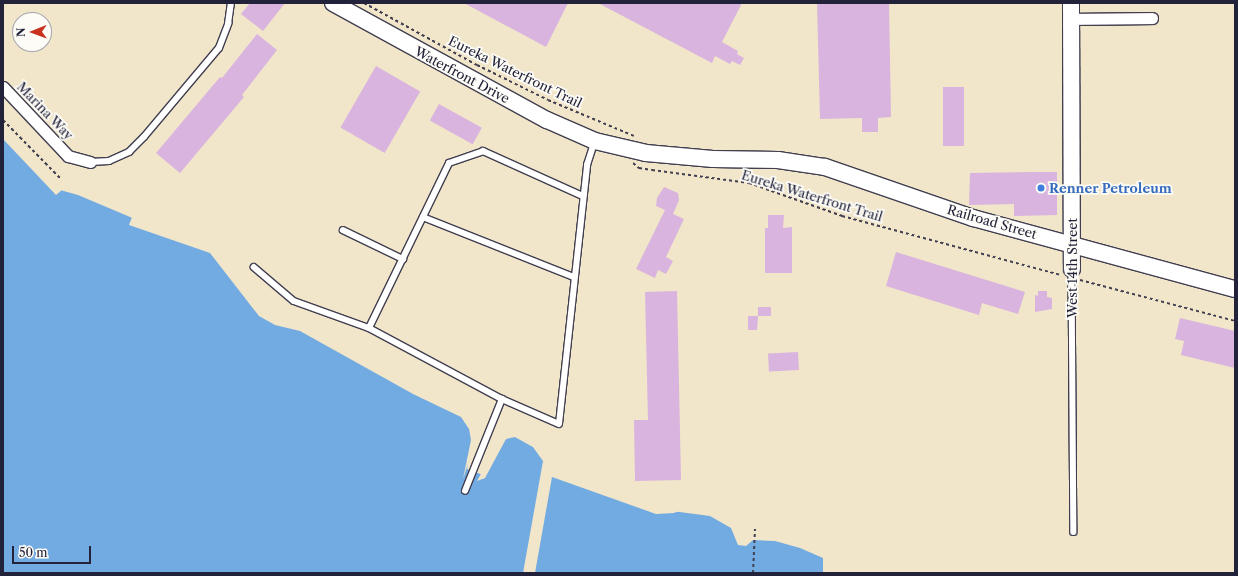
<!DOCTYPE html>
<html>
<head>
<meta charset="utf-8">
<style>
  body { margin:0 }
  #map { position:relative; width:1238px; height:576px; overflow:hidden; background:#f1e5ca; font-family:"Libre Caslon Text",serif }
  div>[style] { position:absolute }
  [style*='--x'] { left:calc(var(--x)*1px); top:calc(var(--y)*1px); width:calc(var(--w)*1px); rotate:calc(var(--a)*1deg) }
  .water>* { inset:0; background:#72abe1 }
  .pier>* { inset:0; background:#f1e5ca }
  .building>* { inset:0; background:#d9b4df; transform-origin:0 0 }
  .path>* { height:2px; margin-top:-1px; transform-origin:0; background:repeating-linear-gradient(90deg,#413f50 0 3px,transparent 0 6px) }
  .roads { filter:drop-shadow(1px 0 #413f50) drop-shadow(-1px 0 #413f50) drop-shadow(0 1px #413f50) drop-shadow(0 -1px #413f50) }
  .lane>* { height:5.5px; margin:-2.75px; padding:0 2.75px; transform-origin:2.75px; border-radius:2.75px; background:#fff }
  .street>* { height:11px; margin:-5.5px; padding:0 5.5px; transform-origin:5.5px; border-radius:5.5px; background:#fff }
  .secondary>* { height:16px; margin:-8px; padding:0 8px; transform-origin:8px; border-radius:8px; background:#fff }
  .dots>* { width:11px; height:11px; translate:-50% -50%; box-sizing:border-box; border:2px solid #fdfcf7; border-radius:50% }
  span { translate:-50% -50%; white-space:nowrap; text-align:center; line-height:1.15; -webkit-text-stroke:3.5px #fdfcf7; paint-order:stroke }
  .street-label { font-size:13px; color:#22223b }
  .shop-label { font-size:13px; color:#366cbe; font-weight:700 }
  .left { translate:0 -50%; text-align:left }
  .frame { position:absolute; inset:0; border:4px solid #22223b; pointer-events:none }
  .north { position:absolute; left:12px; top:12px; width:40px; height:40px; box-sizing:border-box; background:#fdfcf7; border:1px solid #a5a5ac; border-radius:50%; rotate:269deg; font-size:11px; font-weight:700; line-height:16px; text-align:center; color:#22223b }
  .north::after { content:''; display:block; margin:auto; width:14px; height:18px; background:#c8321e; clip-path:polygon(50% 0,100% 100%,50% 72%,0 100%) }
  .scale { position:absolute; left:12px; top:546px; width:79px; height:18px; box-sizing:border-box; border:2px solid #22223b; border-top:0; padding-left:5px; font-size:12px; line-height:14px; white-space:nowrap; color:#22223b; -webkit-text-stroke:3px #fdfcf7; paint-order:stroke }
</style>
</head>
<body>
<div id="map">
  <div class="water">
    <div style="clip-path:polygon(3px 131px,60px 190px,78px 195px,213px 252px,265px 319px,293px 323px,463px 416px,474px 426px,467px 469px,483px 475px,501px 443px,512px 435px,539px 450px,543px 461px,556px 474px,649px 508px,710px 516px,731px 528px,738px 545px,746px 546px,753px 540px,775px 541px,800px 548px,823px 558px,823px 573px,3px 573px)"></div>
  </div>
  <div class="pier">
    <div style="clip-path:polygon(3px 129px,45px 173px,63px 189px,56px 195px,3px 139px)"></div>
    <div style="clip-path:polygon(132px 217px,214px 250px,266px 317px,294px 321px,464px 414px,476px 425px,478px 433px,463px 479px,471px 440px,469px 429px,461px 417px,413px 394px,300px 331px,275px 325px,259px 316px,210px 253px,129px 225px)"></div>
    <div style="clip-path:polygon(512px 433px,541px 449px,543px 461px,557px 472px,650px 506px,681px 510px,674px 513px,656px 514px,552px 477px,535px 573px,523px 573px,543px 461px,533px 447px,515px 437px,506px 439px,485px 478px,477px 481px,499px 442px)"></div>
  </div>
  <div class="building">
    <div style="clip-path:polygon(250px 3px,285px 3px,263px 31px,241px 14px)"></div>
    <div style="clip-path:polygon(464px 3px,568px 3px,546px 47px)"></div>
    <div style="clip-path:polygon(598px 3px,742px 3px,722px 42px,738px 51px,737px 54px,744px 58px,740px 65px,732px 61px,730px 64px,715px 56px,712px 63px)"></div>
    <div style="clip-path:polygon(817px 3px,889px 3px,891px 117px,878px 118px,878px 132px,862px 132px,862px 118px,820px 119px)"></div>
    <div style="clip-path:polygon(257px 34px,277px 50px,242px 95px,244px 97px,180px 173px,156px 153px,220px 77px,222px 78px)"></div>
    <div style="left:376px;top:66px;width:51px;height:71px;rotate:30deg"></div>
    <div style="left:943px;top:87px;width:21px;height:59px"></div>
    <div style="left:439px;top:104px;width:49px;height:19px;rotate:29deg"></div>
    <div style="clip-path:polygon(1032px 172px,1057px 172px,1057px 215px,1014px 216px,1014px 204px,969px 205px,970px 173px)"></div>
    <div style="clip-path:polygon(664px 187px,678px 193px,679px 200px,673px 214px,684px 219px,666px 257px,673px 261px,666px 274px,658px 270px,655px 278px,636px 269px,665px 210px,656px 206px,657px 198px)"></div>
    <div style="clip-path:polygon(768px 215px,784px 215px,783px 228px,792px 227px,792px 273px,765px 273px,765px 228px,768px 228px)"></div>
    <div style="clip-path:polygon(896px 252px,1025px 292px,1018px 314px,982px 303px,979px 315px,886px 286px)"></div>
    <div style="clip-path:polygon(677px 291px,681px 480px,635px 481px,634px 420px,648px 420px,645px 292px)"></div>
    <div style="clip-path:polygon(1038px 291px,1047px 291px,1047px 297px,1052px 298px,1052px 309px,1035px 312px,1035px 295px,1038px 296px)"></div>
    <div style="clip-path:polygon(758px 307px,771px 307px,771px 316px,758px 316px,757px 330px,748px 330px,748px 316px,758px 316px)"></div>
    <div style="clip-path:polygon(1180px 318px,1235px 331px,1235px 368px,1181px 355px,1184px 341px,1175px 339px)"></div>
    <div style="left:798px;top:352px;width:18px;height:30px;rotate:87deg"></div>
  </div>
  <div class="path">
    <div style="--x:364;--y:3;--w:129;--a:28.8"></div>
    <div style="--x:477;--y:65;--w:79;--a:26.2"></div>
    <div style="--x:548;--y:100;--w:93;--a:22.7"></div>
    <div style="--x:3;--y:120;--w:83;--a:45.5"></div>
    <div style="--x:633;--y:163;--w:8;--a:40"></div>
    <div style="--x:639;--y:168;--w:13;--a:9"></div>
    <div style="--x:652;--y:170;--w:98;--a:7.6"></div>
    <div style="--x:749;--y:183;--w:99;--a:19.5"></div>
    <div style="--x:842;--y:216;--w:227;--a:15.1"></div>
    <div style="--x:1080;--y:280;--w:160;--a:14.8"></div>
    <div style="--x:753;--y:573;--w:44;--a:-87.4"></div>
  </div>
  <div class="roads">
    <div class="lane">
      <div style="--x:90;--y:162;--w:19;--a:-3"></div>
      <div style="--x:109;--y:161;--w:22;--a:-24"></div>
      <div style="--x:129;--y:152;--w:21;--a:-45"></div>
      <div style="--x:144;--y:137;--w:116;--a:-49.9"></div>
      <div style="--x:219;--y:48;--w:26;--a:-69"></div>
      <div style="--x:228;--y:24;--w:21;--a:-82"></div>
      <div style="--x:423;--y:217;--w:162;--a:21.7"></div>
      <div style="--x:343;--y:230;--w:67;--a:25.8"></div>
      <div style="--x:254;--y:267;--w:52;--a:40.4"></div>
      <div style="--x:294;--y:301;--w:80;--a:19.8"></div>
      <div style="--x:369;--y:328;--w:151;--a:28.1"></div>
      <div style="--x:502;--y:399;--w:62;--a:23.7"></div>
      <div style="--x:559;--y:424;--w:261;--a:-83.8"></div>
      <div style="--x:587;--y:165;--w:23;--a:-72"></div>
      <div style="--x:1072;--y:269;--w:263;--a:89.6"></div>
      <div style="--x:369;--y:328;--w:183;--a:-64.1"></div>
      <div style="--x:449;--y:163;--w:36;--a:-19"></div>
      <div style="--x:483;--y:151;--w:110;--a:24.2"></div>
      <div style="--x:465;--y:491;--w:99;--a:-68.1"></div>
    </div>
    <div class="street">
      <div style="--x:1071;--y:19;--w:81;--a:-0.7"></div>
      <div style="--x:3;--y:87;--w:95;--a:46.7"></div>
      <div style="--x:68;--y:156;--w:23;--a:15"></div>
    </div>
    <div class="secondary">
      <div style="--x:333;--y:3;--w:244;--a:28.7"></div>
      <div style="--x:547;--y:120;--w:52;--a:23.6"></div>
      <div style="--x:595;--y:141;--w:52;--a:13.2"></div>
      <div style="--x:646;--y:153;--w:67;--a:5.1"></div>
      <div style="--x:713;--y:159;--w:65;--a:0.9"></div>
      <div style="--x:778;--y:160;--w:48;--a:8.5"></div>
      <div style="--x:825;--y:167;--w:157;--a:19"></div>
      <div style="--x:973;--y:218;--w:271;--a:15.2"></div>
      <div style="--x:1071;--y:3;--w:266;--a:89.8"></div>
    </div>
  </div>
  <div class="dots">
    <div style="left:1041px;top:188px;background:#3f7fe0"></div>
  </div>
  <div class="street-label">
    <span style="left:515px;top:72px;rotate:26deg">Eureka Waterfront Trail</span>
    <span style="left:462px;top:75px;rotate:28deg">Waterfront Drive</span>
    <span style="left:45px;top:111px;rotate:46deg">Marina Way</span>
    <span style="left:812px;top:196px;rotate:17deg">Eureka Waterfront Trail</span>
    <span style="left:992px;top:222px;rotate:16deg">Railroad Street</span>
    <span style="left:1072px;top:268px;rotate:-90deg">West 14th Street</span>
  </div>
  <div class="shop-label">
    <span class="left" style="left:1049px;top:188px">Renner Petroleum</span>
  </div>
  <div class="frame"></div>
  <div class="north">N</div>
  <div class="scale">50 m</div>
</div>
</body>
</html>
